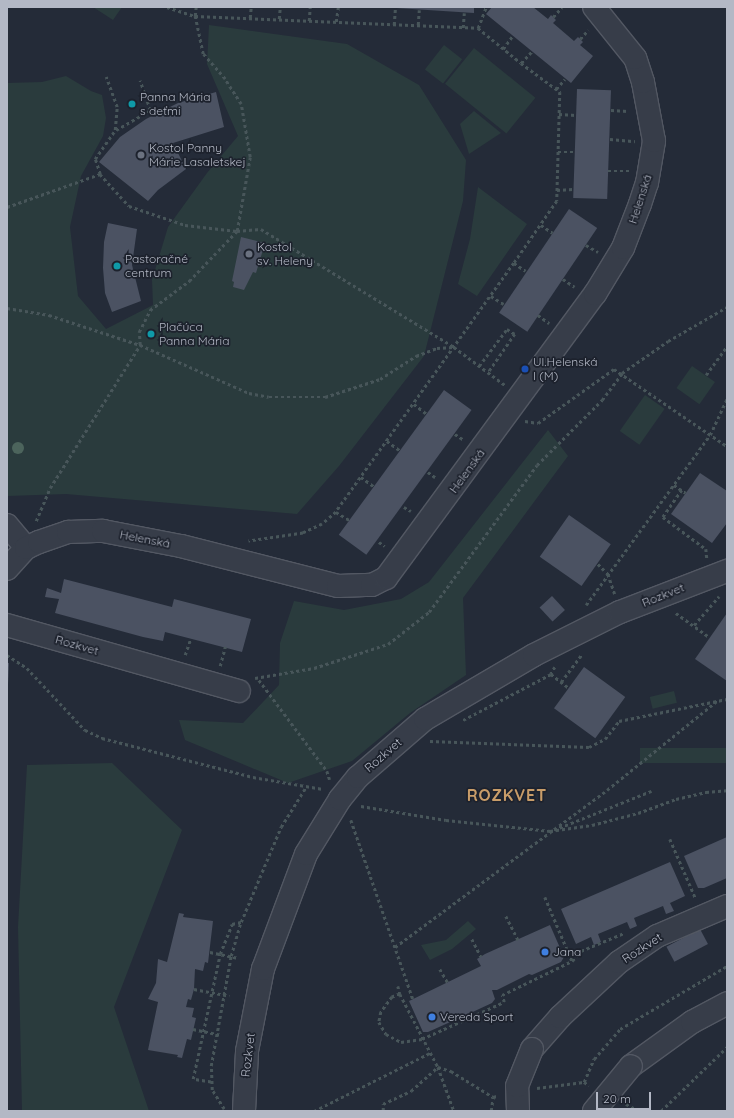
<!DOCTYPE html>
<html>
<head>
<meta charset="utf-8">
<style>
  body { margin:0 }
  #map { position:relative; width:734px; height:1118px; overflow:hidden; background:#242b38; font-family:Quicksand,sans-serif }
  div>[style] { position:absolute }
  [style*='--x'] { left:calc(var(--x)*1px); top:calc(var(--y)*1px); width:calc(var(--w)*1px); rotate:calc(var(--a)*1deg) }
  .green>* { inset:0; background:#2a3b3d; transform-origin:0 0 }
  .building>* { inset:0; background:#4b5262; transform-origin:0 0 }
  .path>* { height:2.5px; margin-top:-1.25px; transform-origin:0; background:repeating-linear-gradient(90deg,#48565a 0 3px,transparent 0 6px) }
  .roads { filter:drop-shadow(1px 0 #535863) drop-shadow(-1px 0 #535863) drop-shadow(0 1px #535863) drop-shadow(0 -1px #535863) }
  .minor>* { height:22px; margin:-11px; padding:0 11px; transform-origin:11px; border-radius:11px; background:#373d49 }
  .bridges { filter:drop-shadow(1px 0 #535863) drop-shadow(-1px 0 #535863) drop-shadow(0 1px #535863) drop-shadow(0 -1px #535863) }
  .minor-bridge>* { height:22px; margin:-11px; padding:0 11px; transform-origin:11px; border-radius:11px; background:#373d49 }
  .trees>* { width:12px; height:12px; margin:-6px; border-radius:50%; background:#4c645c }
  .dots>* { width:11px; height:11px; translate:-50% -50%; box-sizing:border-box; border:2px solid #1d222d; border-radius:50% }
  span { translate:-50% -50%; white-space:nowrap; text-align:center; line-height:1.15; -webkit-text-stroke:3.5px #1d222d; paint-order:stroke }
  .poi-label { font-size:12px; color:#b3b8c5 }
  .left { translate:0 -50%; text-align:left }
  .street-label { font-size:12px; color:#b3b8c5 }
  .district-label { font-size:16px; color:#c99d69; font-weight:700; letter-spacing:1px }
  .frame { position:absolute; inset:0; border:8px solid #b3b8c5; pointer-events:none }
  .scale { position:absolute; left:596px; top:1092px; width:55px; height:18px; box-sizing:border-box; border:2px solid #b3b8c5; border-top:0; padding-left:5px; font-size:12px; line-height:14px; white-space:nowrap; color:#b3b8c5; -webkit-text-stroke:3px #1d222d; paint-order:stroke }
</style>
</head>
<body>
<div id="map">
  <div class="green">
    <div style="clip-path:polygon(93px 7px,122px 7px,113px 20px)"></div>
    <div style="clip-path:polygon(209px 25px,347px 44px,419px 85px,466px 160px,463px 201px,424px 356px,339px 466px,297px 514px,66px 494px,7px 496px,7px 83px,42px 82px,66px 76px,91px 91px,102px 95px,106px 118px,103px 136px,81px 176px,70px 227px,78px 296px,106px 329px,153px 305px,152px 280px,168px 227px,207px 173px,238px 136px,207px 64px)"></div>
    <div style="left:444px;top:45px;width:23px;height:31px;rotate:38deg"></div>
    <div style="left:474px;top:48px;width:79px;height:46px;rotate:39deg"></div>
    <div style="clip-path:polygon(474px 111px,501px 133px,469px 154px,460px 124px)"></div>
    <div style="clip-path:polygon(478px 187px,527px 224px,477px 296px,458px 284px,470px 239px)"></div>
    <div style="left:692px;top:366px;width:28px;height:27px;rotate:35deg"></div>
    <div style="left:645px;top:395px;width:24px;height:44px;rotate:35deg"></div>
    <div style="clip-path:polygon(548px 430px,568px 456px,463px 598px,466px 675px,410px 713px,352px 761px,288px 783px,185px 740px,179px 720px,243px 723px,279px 685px,280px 643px,294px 601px,344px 610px,401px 599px,429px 582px)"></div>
    <div style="left:674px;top:691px;width:12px;height:25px;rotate:76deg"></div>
    <div style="left:727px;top:748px;width:15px;height:87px;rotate:90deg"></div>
    <div style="clip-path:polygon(112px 763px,182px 830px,114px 1007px,149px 1111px,22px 1111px,18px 927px,27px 765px)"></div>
    <div style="clip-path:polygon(468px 921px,476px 929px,452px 949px,430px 960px,421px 945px,446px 940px)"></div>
  </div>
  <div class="building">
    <div style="clip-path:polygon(381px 7px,474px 7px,474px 13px)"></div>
    <div style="clip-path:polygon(492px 7px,533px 7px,548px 19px,551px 15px,556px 20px,553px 23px,574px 41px,578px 37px,583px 42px,580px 45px,593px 56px,571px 83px,486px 14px)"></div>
    <div style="left:577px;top:89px;width:34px;height:109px;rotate:2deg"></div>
    <div style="clip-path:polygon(216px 92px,224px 127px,173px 143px,186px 169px,158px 190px,148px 201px,99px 162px,120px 137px,146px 119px,178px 103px)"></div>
    <div style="left:569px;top:209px;width:34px;height:125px;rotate:34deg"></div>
    <div style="clip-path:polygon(108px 223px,137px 229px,132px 265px,141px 301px,112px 312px,105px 293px,103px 268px,104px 242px)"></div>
    <div style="clip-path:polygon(241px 237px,265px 243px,256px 273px,253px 272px,244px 290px,233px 287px,234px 282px,232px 281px)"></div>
    <div style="left:444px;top:390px;width:34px;height:179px;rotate:36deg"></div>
    <div style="clip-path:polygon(700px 473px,727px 491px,727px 523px,712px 543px,671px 514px)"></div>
    <div style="left:569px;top:515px;width:51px;height:51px;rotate:35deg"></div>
    <div style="clip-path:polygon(64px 579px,172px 607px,174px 599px,251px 619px,242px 652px,165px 632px,163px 641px,143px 637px,55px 613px,59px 599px,45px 597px,47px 588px,61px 593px)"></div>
    <div style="left:552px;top:596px;width:19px;height:17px;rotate:47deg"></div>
    <div style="clip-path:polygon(727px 613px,727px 681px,695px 659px)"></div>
    <div style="clip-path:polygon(7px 663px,9px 663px,8px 685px,7px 685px)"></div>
    <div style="left:584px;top:667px;width:51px;height:51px;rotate:36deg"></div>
    <div style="clip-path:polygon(727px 837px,727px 878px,704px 888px,698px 888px,684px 856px)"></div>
    <div style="clip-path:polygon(670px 862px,685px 896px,670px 903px,674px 911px,666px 914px,663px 906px,634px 918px,637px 926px,630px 929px,627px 922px,598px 934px,601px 942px,594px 945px,591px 937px,576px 944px,561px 909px)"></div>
    <div style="clip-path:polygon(179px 913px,184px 914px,183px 917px,213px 921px,208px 963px,205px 962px,203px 971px,195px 969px,194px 989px,191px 1000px,188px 999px,186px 1007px,194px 1008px,192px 1017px,196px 1018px,191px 1040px,187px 1039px,182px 1058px,177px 1057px,178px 1055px,148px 1050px,158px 1002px,148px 999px,156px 983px,158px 959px,167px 962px)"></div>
    <div style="clip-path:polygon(550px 925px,564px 957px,561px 962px,532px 975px,529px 974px,497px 990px,492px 990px,495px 999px,492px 1003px,464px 1016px,459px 1016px,457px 1019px,428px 1032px,423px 1032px,409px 1001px,481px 966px,477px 959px,485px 954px)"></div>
    <div style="left:700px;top:929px;width:17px;height:38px;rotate:62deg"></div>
  </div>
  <div class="path">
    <div style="--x:167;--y:7;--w:29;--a:18"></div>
    <div style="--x:195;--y:16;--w:283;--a:2.4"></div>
    <div style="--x:478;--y:28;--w:55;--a:39.1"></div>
    <div style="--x:521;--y:63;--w:49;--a:36.6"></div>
    <div style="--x:560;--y:92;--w:109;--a:91.6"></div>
    <div style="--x:557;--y:201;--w:75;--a:124.7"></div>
    <div style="--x:514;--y:263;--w:306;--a:125.6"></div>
    <div style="--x:336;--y:512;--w:18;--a:139"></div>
    <div style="--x:322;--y:524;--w:21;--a:155"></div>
    <div style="--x:303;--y:533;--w:55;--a:171.6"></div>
    <div style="--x:553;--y:17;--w:13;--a:-48"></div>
    <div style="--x:250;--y:18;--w:11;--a:-85"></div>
    <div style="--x:279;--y:19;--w:12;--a:-85"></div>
    <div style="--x:309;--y:21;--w:14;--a:-86"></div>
    <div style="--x:336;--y:22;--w:15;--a:-82"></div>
    <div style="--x:394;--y:25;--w:16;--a:-86"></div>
    <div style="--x:418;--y:25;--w:15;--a:-86"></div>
    <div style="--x:463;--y:28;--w:15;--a:-86"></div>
    <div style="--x:478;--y:28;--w:22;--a:-69"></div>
    <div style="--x:580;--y:39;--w:12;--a:-48"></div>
    <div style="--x:503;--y:49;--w:17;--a:-54"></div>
    <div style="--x:521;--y:63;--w:16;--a:-47"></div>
    <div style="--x:556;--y:89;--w:13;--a:-48"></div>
    <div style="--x:611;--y:110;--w:17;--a:3"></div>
    <div style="--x:559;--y:114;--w:17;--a:3"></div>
    <div style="--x:116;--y:130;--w:39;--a:-30"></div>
    <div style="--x:150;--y:110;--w:31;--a:-109"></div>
    <div style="--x:610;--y:139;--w:25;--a:5"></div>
    <div style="--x:558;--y:152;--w:16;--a:0"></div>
    <div style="--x:608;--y:171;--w:22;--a:0"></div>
    <div style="--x:100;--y:174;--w:16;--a:-108"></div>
    <div style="--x:95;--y:159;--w:35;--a:-55"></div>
    <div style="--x:115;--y:130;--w:23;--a:-85"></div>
    <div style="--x:117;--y:107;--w:32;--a:-110"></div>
    <div style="--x:557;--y:190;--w:16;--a:-4"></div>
    <div style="--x:7;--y:207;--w:99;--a:-19.5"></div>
    <div style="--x:100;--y:174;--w:43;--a:47.8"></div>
    <div style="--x:129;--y:206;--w:59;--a:18.7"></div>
    <div style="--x:185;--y:225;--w:52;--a:6.6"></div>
    <div style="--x:237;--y:231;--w:24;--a:-5"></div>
    <div style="--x:261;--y:229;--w:226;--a:31.4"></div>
    <div style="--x:454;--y:347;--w:64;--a:36.7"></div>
    <div style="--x:541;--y:225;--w:14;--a:34"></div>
    <div style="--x:586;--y:245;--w:14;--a:30"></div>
    <div style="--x:514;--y:263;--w:14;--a:34"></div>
    <div style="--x:563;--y:279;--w:14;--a:34"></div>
    <div style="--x:491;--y:296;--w:15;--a:32"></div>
    <div style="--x:7;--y:308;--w:43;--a:9.5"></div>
    <div style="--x:49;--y:315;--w:96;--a:18.2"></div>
    <div style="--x:140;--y:345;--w:119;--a:23.8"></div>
    <div style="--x:249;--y:393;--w:20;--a:11"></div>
    <div style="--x:269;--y:397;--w:56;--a:0"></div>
    <div style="--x:325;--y:397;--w:58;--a:-18.1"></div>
    <div style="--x:380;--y:379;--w:43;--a:-32.6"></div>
    <div style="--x:416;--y:356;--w:22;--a:-21"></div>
    <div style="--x:437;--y:348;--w:17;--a:-3"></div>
    <div style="--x:538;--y:315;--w:14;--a:36"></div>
    <div style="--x:479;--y:366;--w:46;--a:-52.9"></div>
    <div style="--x:507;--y:329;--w:9;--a:32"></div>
    <div style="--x:515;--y:334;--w:47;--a:124.7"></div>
    <div style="--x:706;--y:375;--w:36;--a:-54"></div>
    <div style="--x:414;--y:404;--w:16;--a:38"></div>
    <div style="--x:525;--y:421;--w:13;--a:9"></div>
    <div style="--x:538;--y:423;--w:93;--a:-35.4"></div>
    <div style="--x:614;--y:369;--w:137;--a:34.3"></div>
    <div style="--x:455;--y:434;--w:11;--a:34"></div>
    <div style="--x:387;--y:441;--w:17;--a:36"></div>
    <div style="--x:428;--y:472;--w:9;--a:36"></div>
    <div style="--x:361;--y:477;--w:17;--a:36"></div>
    <div style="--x:674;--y:485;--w:14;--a:34"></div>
    <div style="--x:682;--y:490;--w:33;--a:125"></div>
    <div style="--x:663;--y:517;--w:54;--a:36.7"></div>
    <div style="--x:706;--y:549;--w:10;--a:84"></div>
    <div style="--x:404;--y:507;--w:8;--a:30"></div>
    <div style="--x:336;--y:512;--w:17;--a:31"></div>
    <div style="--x:36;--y:521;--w:36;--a:-67"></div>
    <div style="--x:50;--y:488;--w:169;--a:-57.8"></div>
    <div style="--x:140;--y:345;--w:13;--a:-94"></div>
    <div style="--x:139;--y:332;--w:25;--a:-63"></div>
    <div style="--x:150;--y:310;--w:49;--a:-36.6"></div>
    <div style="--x:189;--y:281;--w:69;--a:-46.2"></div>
    <div style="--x:237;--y:231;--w:75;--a:-80"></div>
    <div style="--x:250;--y:157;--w:54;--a:-99.6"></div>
    <div style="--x:241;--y:104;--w:30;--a:-123"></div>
    <div style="--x:225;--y:79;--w:33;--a:-131"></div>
    <div style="--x:203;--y:54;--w:39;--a:-102"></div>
    <div style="--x:195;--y:16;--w:9;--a:-84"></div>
    <div style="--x:379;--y:542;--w:7;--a:34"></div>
    <div style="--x:598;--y:564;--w:14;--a:45"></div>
    <div style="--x:608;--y:574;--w:21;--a:71"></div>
    <div style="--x:586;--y:605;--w:210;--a:-53.9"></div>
    <div style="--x:710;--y:435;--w:40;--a:-65"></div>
    <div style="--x:676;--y:613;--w:41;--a:36"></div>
    <div style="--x:694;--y:625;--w:38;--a:-49"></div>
    <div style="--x:7;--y:655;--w:24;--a:33"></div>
    <div style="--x:27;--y:668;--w:85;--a:46.9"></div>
    <div style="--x:85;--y:730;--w:19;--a:25"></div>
    <div style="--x:102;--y:738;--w:156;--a:14.5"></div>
    <div style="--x:253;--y:777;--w:71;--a:9.7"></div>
    <div style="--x:185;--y:655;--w:18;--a:-71"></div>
    <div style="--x:220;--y:666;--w:20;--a:-75"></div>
    <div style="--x:555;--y:667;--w:8;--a:120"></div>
    <div style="--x:551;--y:674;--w:23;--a:38"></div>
    <div style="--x:255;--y:678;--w:60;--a:-9.6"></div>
    <div style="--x:314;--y:668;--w:78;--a:-18"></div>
    <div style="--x:388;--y:644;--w:52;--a:-38"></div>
    <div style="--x:429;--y:612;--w:182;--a:-53.7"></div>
    <div style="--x:537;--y:465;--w:92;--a:-45"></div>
    <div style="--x:602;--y:400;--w:34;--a:-53"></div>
    <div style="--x:622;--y:373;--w:56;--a:-34.8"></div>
    <div style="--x:668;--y:341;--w:68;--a:-30"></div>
    <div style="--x:259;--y:680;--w:114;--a:53.2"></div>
    <div style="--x:327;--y:771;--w:9;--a:72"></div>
    <div style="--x:561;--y:682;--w:34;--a:-53"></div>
    <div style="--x:463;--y:720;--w:99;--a:-27.6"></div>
    <div style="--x:430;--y:741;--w:159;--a:2.2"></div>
    <div style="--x:589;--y:747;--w:18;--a:-27"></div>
    <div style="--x:605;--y:739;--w:23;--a:-52"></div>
    <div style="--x:619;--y:721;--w:110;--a:-11.5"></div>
    <div style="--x:361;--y:806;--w:86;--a:9.4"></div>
    <div style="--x:446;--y:820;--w:105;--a:6"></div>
    <div style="--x:550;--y:831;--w:42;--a:-8.1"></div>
    <div style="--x:592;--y:825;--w:48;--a:-14.6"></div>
    <div style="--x:638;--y:813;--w:40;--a:-20.2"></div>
    <div style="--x:676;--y:799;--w:31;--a:-13"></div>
    <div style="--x:706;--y:792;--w:21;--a:-5"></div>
    <div style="--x:351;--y:820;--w:189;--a:70.9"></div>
    <div style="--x:554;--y:830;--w:105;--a:-21.9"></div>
    <div style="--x:670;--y:839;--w:65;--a:66.6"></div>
    <div style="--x:545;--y:897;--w:69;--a:67.1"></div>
    <div style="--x:506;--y:916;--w:27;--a:63"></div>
    <div style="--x:472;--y:939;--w:20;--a:63"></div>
    <div style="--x:395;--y:947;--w:264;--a:-36.5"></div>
    <div style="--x:607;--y:790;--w:143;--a:-39"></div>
    <div style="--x:210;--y:952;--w:29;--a:12"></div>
    <div style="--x:440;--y:969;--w:16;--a:60"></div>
    <div style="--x:398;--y:986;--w:8;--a:76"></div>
    <div style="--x:400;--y:994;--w:9;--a:159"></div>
    <div style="--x:392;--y:997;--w:19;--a:126"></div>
    <div style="--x:381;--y:1012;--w:10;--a:101"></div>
    <div style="--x:379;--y:1022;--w:14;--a:60"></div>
    <div style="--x:386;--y:1034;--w:17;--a:28"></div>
    <div style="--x:401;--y:1042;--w:21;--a:-8"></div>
    <div style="--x:422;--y:1039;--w:90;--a:-24.3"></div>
    <div style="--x:504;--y:1002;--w:7;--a:-106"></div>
    <div style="--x:502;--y:995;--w:78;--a:-25.9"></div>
    <div style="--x:572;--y:961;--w:13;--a:-48"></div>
    <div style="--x:581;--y:951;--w:47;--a:-22.7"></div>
    <div style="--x:194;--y:989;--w:36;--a:11"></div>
    <div style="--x:400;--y:994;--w:82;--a:62.5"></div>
    <div style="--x:438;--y:1067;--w:47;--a:70"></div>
    <div style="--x:193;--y:1029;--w:29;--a:12"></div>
    <div style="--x:438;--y:1067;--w:14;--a:17"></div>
    <div style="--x:451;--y:1071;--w:49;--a:31.8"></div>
    <div style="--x:493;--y:1097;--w:4;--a:-14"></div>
    <div style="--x:211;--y:1082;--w:18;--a:-171"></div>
    <div style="--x:193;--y:1079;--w:128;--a:-77.8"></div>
    <div style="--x:220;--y:954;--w:32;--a:-68"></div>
    <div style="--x:232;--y:924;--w:9;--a:-13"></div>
    <div style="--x:584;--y:1082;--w:25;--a:-67"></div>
    <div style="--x:594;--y:1059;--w:40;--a:-49"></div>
    <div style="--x:620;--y:1029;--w:124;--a:-30.5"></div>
    <div style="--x:537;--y:1088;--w:47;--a:-7.3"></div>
    <div style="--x:584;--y:1082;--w:6;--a:31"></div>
    <div style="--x:626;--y:1104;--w:16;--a:27"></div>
    <div style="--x:224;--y:1109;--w:22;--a:-122"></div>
    <div style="--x:212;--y:1090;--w:24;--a:-92"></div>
    <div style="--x:211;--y:1066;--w:112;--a:-79.7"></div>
    <div style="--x:231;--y:956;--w:35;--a:-74"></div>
    <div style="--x:241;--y:922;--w:103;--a:-67.2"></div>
    <div style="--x:281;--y:827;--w:47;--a:-58"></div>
    <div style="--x:314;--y:1111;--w:130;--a:-26.6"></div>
    <div style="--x:383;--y:1111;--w:7;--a:-90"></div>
    <div style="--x:383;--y:1104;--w:31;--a:-25"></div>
    <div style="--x:411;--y:1091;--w:36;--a:-42"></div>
    <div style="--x:491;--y:1111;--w:14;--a:-82"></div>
    <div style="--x:661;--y:1111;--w:92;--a:-44.1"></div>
  </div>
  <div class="roads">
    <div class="minor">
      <div style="--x:7;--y:525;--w:30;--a:50"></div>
      <div style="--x:7;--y:569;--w:28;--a:-48"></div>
      <div style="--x:26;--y:548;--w:14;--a:-25"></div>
      <div style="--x:39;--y:542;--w:31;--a:-19"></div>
      <div style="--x:68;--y:532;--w:35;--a:-2"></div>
      <div style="--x:103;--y:531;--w:79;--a:10.9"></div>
      <div style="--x:181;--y:546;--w:162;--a:14.3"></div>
      <div style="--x:338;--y:586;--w:34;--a:-2"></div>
      <div style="--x:372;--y:585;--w:16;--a:-27"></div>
      <div style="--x:386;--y:578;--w:353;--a:-53.7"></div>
      <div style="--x:595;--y:294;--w:54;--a:-58.7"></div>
      <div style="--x:623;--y:248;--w:47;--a:-68.9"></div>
      <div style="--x:640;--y:204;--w:22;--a:-72"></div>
      <div style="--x:647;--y:183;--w:43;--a:-80.5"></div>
      <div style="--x:654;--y:141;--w:60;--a:-100.6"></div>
      <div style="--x:643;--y:82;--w:25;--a:-108"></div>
      <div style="--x:635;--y:58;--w:65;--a:-128.8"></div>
      <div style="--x:7;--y:625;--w:241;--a:15.9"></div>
      <div style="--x:532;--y:1049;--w:43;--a:-48.8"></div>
      <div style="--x:560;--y:1017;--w:81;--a:-43"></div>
      <div style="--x:619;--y:962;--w:46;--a:-34.4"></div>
      <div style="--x:657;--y:936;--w:76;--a:-23.2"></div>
      <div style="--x:631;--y:1066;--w:75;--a:-35.8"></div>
      <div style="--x:692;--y:1022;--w:40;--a:-28"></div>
      <div style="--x:244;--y:1111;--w:60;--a:-87.1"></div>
      <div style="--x:247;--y:1051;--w:84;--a:-79"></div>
      <div style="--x:263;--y:969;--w:123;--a:-69.5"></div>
      <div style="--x:306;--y:854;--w:65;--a:-58.3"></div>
      <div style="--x:340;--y:799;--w:28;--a:-51"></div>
      <div style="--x:358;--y:777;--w:89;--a:-40.9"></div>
      <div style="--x:425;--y:719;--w:126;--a:-30.4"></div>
      <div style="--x:534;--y:655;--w:96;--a:-26.6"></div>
      <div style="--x:620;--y:612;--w:115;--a:-21"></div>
    </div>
  </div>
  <div class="bridges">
    <div class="minor-bridge">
      <div style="--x:518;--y:1111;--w:25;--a:-92"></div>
      <div style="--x:517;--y:1086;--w:40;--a:-68"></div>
      <div style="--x:594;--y:1111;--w:58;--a:-50.6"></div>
    </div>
  </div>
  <div class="trees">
    <div style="left:18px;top:448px"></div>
  </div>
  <div class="dots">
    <div style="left:132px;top:104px;background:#0f9aa8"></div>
    <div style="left:141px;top:155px;background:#6b7280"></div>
    <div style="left:249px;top:254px;background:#6b7280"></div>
    <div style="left:117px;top:266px;background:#0f9aa8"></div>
    <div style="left:151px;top:334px;background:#0f9aa8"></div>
    <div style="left:525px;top:369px;background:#1a4fb4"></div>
    <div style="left:545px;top:952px;background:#3f7fe0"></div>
    <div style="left:432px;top:1017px;background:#3f7fe0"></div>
  </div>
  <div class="poi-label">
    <span class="left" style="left:140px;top:104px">Panna Mária<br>s deťmi</span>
    <span class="left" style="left:149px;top:155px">Kostol Panny<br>Márie Lasaletskej</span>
    <span class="left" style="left:257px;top:254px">Kostol<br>sv. Heleny</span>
    <span class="left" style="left:125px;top:266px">Pastoračné<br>centrum</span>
    <span class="left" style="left:159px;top:334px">Plačúca<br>Panna Mária</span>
    <span class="left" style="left:533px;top:369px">Ul.Helenská<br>I (M)</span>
    <span class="left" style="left:553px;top:952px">Jana</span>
    <span class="left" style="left:440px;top:1017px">Vereda Sport</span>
  </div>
  <div class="street-label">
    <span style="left:640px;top:199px;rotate:-72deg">Helenská</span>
    <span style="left:467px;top:471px;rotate:-54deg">Helenská</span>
    <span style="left:145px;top:539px;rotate:11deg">Helenská</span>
    <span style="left:663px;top:595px;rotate:-22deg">Rozkvet</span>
    <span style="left:77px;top:645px;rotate:16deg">Rozkvet</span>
    <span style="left:383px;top:755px;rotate:-41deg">Rozkvet</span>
    <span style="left:642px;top:948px;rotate:-33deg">Rozkvet</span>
    <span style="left:248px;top:1055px;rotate:-83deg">Rozkvet</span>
  </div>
  <div class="district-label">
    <span style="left:507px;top:795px">ROZKVET</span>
  </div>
  <div class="frame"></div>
  <div class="scale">20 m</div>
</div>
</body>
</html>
